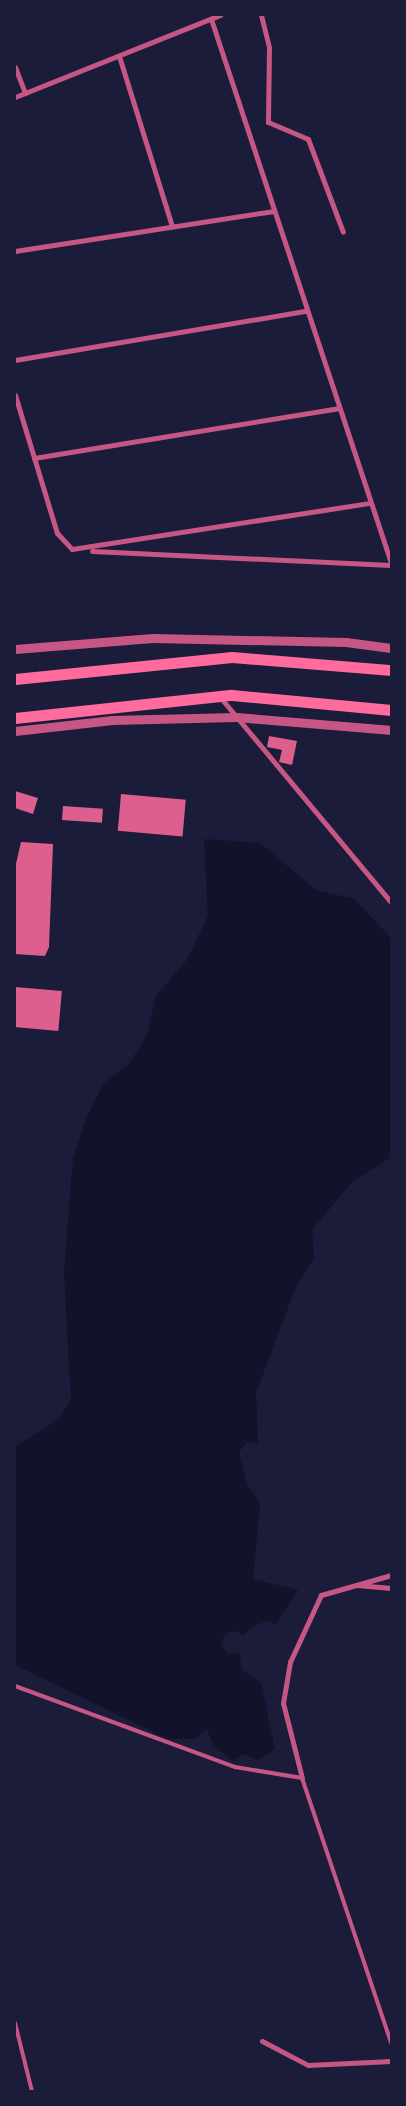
<!DOCTYPE html>
<html>
<head>
<meta charset="utf-8">
<style>
  body { margin:0 }
  #map { position:relative; width:406px; height:2106px; overflow:hidden; background:#1b1b3a; font-family:"Exo 2",sans-serif }
  div>[style] { position:absolute }
  [style*='--x'] { left:calc(var(--x)*1px); top:calc(var(--y)*1px); width:calc(var(--w)*1px); rotate:calc(var(--a)*1deg) }
  .water>* { inset:0; background:#12122b }
  .building>* { inset:0; background:#dd5f8e; transform-origin:0 0 }
  .service>* { height:4px; margin:-2px; padding:0 2px; transform-origin:2px; border-radius:2px; background:#c65784 }
  .minor>* { height:5px; margin:-2.5px; padding:0 2.5px; transform-origin:2.5px; border-radius:2.5px; background:#c65784 }
  .tertiary>* { height:9px; margin:-4.5px; padding:0 4.5px; transform-origin:4.5px; border-radius:4.5px; background:#c65784 }
  .trunk>* { height:11px; margin:-5.5px; padding:0 5.5px; transform-origin:5.5px; border-radius:5.5px; background:#ff6b9d }
  span { translate:-50% -50%; white-space:nowrap; text-align:center; line-height:1.15; -webkit-text-stroke:4.5px #1b1b3a; paint-order:stroke }
  .frame { position:absolute; inset:0; border:16px solid #1b1b3a; pointer-events:none }
</style>
</head>
<body>
<div id="map">
  <div class="water">
    <div style="clip-path:polygon(204px 839px,260px 843px,316px 890px,354px 899px,391px 938px,391px 1157px,351px 1183px,312px 1230px,314px 1258px,295px 1289px,256px 1393px,258px 1443px,247px 1442px,239px 1452px,247px 1484px,260px 1503px,253px 1579px,298px 1590px,276px 1624px,268px 1621px,252px 1626px,243px 1636px,237px 1631px,225px 1633px,221px 1645px,229px 1655px,239px 1652px,242px 1670px,261px 1683px,275px 1749px,258px 1760px,245px 1754px,232px 1761px,213px 1744px,207px 1729px,195px 1739px,168px 1739px,15px 1665px,15px 1447px,59px 1419px,71px 1399px,64px 1274px,73px 1159px,85px 1121px,104px 1083px,129px 1064px,147px 1035px,156px 996px,186px 961px,208px 916px)"></div>
  </div>
  <div class="building">
    <div style="clip-path:polygon(269px 736px,297px 741px,292px 765px,279px 762px,282px 750px,267px 747px)"></div>
    <div style="clip-path:polygon(15px 791px,38px 798px,33px 814px,15px 808px)"></div>
    <div style="left:121px;top:794px;width:65px;height:37px;rotate:5deg"></div>
    <div style="left:63px;top:806px;width:40px;height:14px;rotate:4deg"></div>
    <div style="clip-path:polygon(21px 842px,53px 844px,49px 947px,45px 956px,15px 954px,15px 868px)"></div>
    <div style="left:15px;top:987px;width:47px;height:40px;rotate:5deg"></div>
  </div>
  <div class="service">
    <div style="--x:15;--y:1686;--w:234;--a:20.2"></div>
    <div style="--x:235;--y:1767;--w:68;--a:9.3"></div>
    <div style="--x:302;--y:1778;--w:280;--a:71.4"></div>
    <div style="--x:15;--y:2023;--w:70;--a:76"></div>
  </div>
  <div class="minor">
    <div style="--x:261;--y:15;--w:34;--a:76"></div>
    <div style="--x:269;--y:48;--w:74;--a:90.8"></div>
    <div style="--x:268;--y:122;--w:43;--a:23"></div>
    <div style="--x:308;--y:139;--w:99;--a:69.4"></div>
    <div style="--x:211;--y:19;--w:573;--a:71.69"></div>
    <div style="--x:119;--y:56;--w:178;--a:72.7"></div>
    <div style="--x:15;--y:67;--w:28;--a:69"></div>
    <div style="--x:15;--y:97;--w:221;--a:-21.8"></div>
    <div style="--x:15;--y:251;--w:262;--a:-8.8"></div>
    <div style="--x:15;--y:360;--w:295;--a:-9.6"></div>
    <div style="--x:15;--y:395;--w:144;--a:73.1"></div>
    <div style="--x:57;--y:533;--w:22;--a:47"></div>
    <div style="--x:72;--y:549;--w:300;--a:-8.8"></div>
    <div style="--x:34;--y:458;--w:308;--a:-9.3"></div>
    <div style="--x:92;--y:551;--w:299;--a:2.7"></div>
    <div style="--x:220;--y:697;--w:267;--a:50.2"></div>
    <div style="--x:357;--y:1585;--w:34;--a:5"></div>
    <div style="--x:302;--y:1778;--w:77;--a:-104.2"></div>
    <div style="--x:283;--y:1703;--w:42;--a:-80.3"></div>
    <div style="--x:290;--y:1662;--w:74;--a:-65.2"></div>
    <div style="--x:321;--y:1595;--w:73;--a:-15.9"></div>
    <div style="--x:262;--y:2041;--w:52;--a:27.6"></div>
    <div style="--x:308;--y:2065;--w:83;--a:-2.8"></div>
  </div>
  <div class="tertiary">
    <div style="--x:15;--y:649;--w:138;--a:-4.6"></div>
    <div style="--x:153;--y:638;--w:193;--a:1.2"></div>
    <div style="--x:346;--y:642;--w:45;--a:7.6"></div>
    <div style="--x:15;--y:731;--w:98;--a:-6.5"></div>
    <div style="--x:112;--y:720;--w:124;--a:-1.4"></div>
    <div style="--x:236;--y:717;--w:156;--a:4.8"></div>
  </div>
  <div class="trunk">
    <div style="--x:15;--y:679;--w:218;--a:-5.8"></div>
    <div style="--x:232;--y:657;--w:160;--a:4.7"></div>
    <div style="--x:15;--y:718;--w:218;--a:-6.1"></div>
    <div style="--x:232;--y:695;--w:160;--a:5.4"></div>
  </div>
  <div class="frame"></div>
</div>
</body>
</html>
